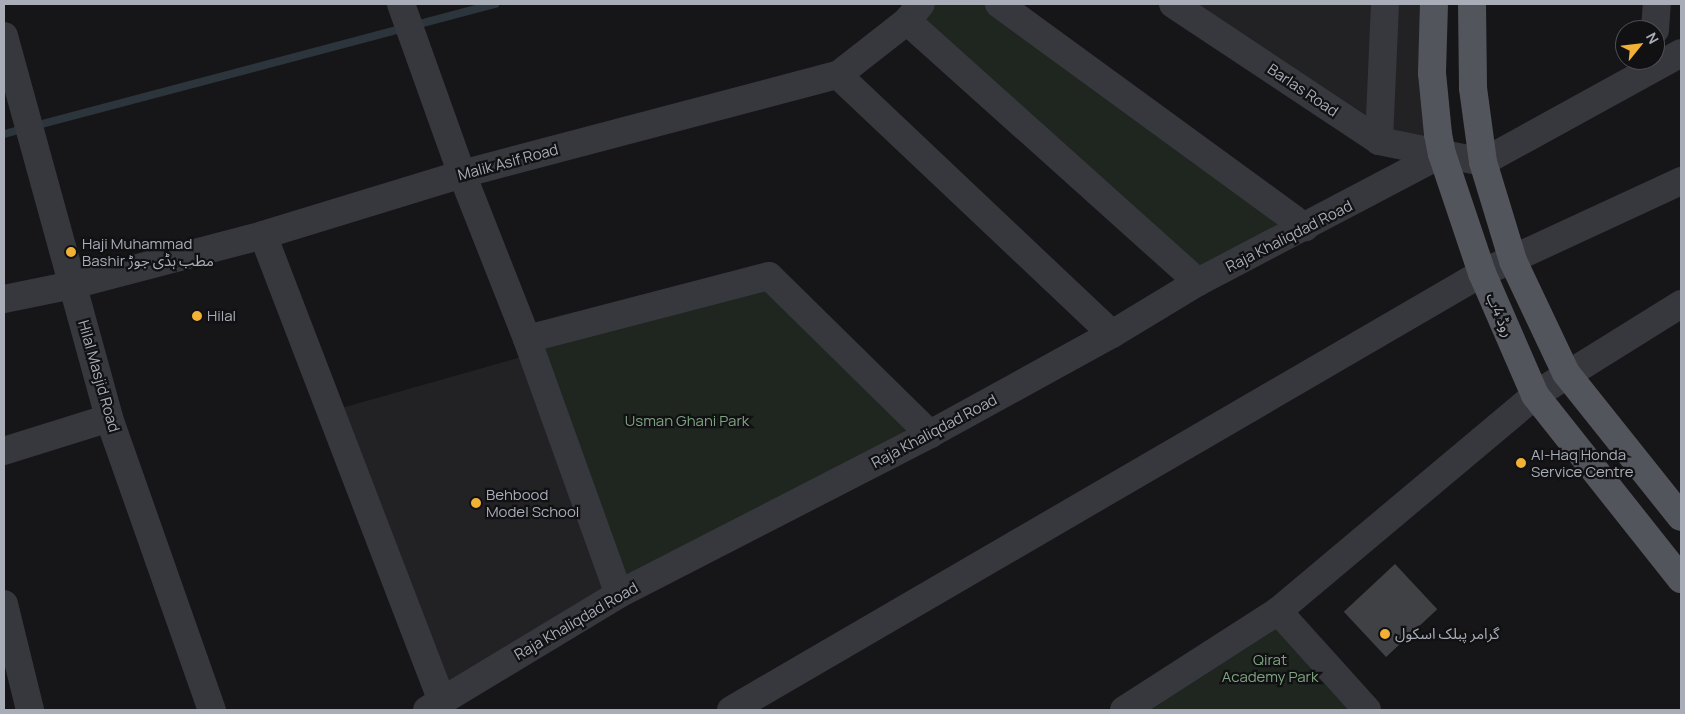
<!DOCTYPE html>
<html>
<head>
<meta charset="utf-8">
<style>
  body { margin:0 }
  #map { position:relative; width:1685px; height:714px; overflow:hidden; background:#161618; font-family:Manrope,"Noto Sans Arabic",sans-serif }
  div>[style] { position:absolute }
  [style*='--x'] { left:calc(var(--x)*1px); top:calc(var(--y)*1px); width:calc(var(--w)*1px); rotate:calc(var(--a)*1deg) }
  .built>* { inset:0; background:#222225 }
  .green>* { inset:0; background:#1e261f }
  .stream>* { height:8px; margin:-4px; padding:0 4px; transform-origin:4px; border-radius:4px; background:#2c353c }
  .building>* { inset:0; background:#404145; transform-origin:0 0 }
  .minor>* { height:28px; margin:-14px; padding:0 14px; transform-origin:14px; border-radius:14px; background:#37383d }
  .major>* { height:28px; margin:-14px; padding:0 14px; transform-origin:14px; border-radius:14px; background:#53555c }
  .dots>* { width:14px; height:14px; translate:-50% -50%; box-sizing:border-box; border:2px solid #111113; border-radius:50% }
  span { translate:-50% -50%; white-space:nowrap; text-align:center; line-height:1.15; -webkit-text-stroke:4.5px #111113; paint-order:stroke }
  .street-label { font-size:15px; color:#a8adb8 }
  .poi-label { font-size:15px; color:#a8adb8 }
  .left { translate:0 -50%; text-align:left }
  .park-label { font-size:15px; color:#7fa381 }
  .frame { position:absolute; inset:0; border:5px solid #a8adb8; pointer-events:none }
  .north { position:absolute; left:1615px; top:20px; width:50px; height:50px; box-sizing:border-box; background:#111113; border:1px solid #4d4f55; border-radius:50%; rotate:61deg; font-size:14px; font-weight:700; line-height:20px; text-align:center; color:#a8adb8 }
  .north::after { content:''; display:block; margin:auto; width:18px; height:22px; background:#f2b134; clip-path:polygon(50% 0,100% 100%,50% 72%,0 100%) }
</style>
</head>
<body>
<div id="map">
  <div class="built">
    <div style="clip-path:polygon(1173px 4px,1434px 4px,1442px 154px,1379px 141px)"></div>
    <div style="clip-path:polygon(532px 354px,619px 594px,442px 701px,331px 411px)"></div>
  </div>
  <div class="green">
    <div style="clip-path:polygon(921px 4px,999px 4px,1305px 227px,1198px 282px,907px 21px)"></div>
    <div style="clip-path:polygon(769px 276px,930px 434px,620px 586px,527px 339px)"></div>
    <div style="clip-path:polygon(1278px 611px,1367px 710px,1115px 710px)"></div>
  </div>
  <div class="stream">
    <div style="--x:4;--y:134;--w:508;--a:-14.83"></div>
  </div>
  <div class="building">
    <div style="left:1395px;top:564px;width:62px;height:70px;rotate:47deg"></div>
  </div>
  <div class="minor">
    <div style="--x:401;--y:4;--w:181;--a:70.3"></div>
    <div style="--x:462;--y:174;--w:177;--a:68.5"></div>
    <div style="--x:527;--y:339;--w:271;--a:70.2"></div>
    <div style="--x:999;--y:4;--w:379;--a:36.1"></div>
    <div style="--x:1173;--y:4;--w:247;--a:33.6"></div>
    <div style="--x:1379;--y:141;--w:106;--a:11.4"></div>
    <div style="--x:1483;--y:162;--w:226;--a:-28.8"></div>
    <div style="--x:907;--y:21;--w:391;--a:41.9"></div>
    <div style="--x:1655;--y:30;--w:26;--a:-86"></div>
    <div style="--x:4;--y:36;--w:396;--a:74.6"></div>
    <div style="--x:109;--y:418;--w:310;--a:70.6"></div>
    <div style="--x:838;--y:75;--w:377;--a:43.4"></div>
    <div style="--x:1379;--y:141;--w:137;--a:-87.5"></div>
    <div style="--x:263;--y:235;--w:499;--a:69"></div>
    <div style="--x:4;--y:299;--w:70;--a:-11.5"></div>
    <div style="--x:73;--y:285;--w:196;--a:-14.7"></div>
    <div style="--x:263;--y:235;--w:208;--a:-17"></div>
    <div style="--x:462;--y:174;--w:389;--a:-14.8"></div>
    <div style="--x:838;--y:75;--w:88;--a:-38"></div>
    <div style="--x:907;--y:21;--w:22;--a:-51"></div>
    <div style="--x:527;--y:339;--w:250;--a:-14.6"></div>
    <div style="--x:769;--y:276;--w:226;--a:44.5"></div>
    <div style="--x:4;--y:451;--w:110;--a:-17.4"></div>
    <div style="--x:4;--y:604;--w:109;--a:76.2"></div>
    <div style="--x:1278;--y:611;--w:133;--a:48"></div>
    <div style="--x:427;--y:710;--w:224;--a:-31.1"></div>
    <div style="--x:619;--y:594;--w:350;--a:-27.2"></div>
    <div style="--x:930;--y:434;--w:208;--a:-28.8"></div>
    <div style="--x:1112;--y:334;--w:100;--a:-31.2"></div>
    <div style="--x:1198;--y:282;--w:276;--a:-27.7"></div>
    <div style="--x:731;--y:710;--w:869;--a:-30.19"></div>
    <div style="--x:1482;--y:273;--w:219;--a:-24.8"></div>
    <div style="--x:1124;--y:710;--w:183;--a:-32.7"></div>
    <div style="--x:1278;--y:611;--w:336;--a:-40"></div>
    <div style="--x:1535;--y:395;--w:172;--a:-31.9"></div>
  </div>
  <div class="major">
    <div style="--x:1434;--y:4;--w:69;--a:91.7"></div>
    <div style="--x:1432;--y:73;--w:61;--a:84.4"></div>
    <div style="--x:1438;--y:134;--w:20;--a:79"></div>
    <div style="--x:1442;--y:154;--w:126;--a:71.4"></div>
    <div style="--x:1482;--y:273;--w:133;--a:66.5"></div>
    <div style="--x:1535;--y:395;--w:235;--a:51.6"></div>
    <div style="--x:1472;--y:4;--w:84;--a:89.3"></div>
    <div style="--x:1473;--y:88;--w:75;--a:82.3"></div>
    <div style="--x:1483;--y:162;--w:103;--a:73.1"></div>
    <div style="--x:1513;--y:261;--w:124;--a:64.7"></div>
    <div style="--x:1566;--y:373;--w:184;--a:51.4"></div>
  </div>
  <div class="dots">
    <div style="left:71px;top:252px;background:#f2b134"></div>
    <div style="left:197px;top:316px;background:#f2b134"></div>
    <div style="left:1521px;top:463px;background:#f2b134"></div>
    <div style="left:476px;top:503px;background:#f2b134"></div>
    <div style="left:1385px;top:634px;background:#f2b134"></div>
  </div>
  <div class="street-label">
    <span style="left:1303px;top:90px;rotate:34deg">Barlas Road</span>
    <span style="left:508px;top:162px;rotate:-15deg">Malik Asif Road</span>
    <span style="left:1289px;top:236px;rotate:-27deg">Raja Khaliqdad Road</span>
    <span style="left:1500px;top:315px;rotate:67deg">روڈ 4ب</span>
    <span style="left:99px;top:376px;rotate:74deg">Hilal Masjid Road</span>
    <span style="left:934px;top:431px;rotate:-28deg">Raja Khaliqdad Road</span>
    <span style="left:576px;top:621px;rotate:-30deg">Raja Khaliqdad Road</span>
  </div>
  <div class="poi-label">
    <span class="left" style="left:82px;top:252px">Haji Muhammad<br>Bashir مطب ہڈی جوڑ</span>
    <span class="left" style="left:207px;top:316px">Hilal</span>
    <span class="left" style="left:1531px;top:463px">Al-Haq Honda<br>Service Centre</span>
    <span class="left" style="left:486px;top:503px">Behbood<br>Model School</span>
    <span class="left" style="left:1395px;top:634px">گرامر پبلک اسکول</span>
  </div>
  <div class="park-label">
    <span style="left:687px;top:421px">Usman Ghani Park</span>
    <span style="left:1270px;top:668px">Qirat<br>Academy Park</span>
  </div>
  <div class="frame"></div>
  <div class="north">N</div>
</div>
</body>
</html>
